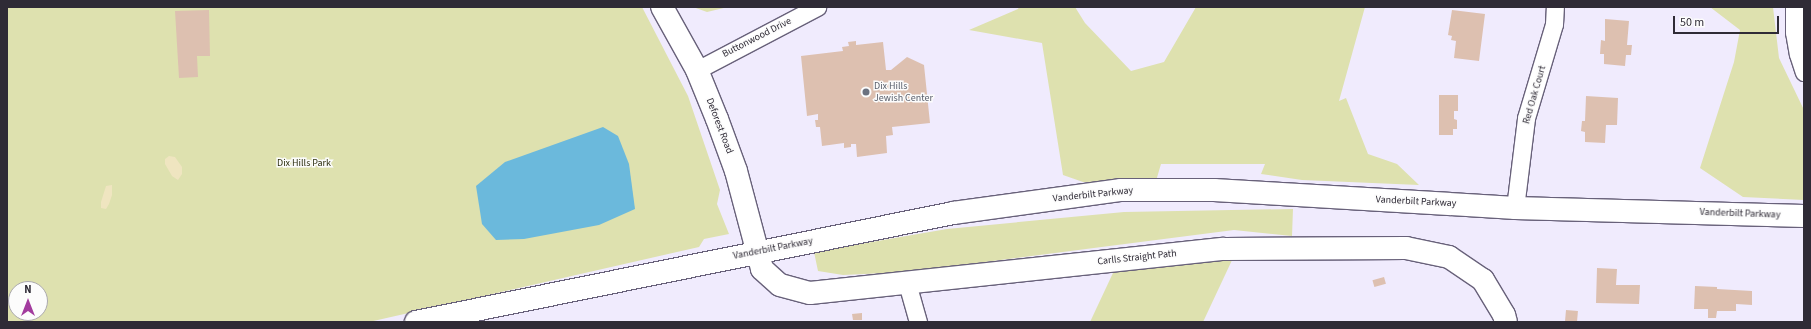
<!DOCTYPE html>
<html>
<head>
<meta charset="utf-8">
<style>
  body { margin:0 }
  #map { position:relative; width:1811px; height:329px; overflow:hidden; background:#f0ebfd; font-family:"Source Sans 3",sans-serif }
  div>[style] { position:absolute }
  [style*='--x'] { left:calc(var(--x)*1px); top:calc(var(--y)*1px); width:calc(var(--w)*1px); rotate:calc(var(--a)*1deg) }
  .green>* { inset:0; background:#dee1af }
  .sand>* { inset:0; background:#efe5c0 }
  .water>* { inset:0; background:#6bb9dc }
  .building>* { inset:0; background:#ddc0b0; transform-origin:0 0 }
  .roads { filter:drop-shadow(1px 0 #68617a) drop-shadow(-1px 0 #68617a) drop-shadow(0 1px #68617a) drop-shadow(0 -1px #68617a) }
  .street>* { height:17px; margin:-8.5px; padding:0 8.5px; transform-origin:8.5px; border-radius:8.5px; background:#fff }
  .secondary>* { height:22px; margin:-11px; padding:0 11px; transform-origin:11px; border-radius:11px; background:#fff }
  .dots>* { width:11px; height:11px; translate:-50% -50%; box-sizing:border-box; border:2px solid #fcfcfc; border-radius:50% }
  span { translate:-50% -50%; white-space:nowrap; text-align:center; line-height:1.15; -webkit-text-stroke:3px #fcfcfc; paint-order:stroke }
  .street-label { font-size:10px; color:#2f2b36 }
  .worship-label { font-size:10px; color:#5b616d }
  .left { translate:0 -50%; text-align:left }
  .park-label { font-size:10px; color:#2d2f0f }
  .frame { position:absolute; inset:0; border:8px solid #2f2b36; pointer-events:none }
  .north { position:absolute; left:8px; top:281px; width:40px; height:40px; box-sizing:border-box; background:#fcfcfc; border:1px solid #aaa8ad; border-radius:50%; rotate:0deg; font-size:11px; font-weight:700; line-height:16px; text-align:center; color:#2f2b36 }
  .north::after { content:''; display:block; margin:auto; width:14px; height:18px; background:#a23b9e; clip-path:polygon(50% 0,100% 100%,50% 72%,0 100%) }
  .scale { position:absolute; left:1673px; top:16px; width:106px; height:18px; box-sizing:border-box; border:2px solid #2f2b36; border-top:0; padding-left:5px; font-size:12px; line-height:14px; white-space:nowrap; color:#2f2b36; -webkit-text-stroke:3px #fcfcfc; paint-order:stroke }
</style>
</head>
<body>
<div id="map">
  <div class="green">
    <div style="clip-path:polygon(evenodd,7px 7px,642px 7px,688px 96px,720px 190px,717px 204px,729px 234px,704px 239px,699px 247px,369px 322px,7px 322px,7px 7px,16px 289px,40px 289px,40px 313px,16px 313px,16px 289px)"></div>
    <div style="clip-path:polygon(693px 7px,728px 7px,707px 12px)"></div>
    <div style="clip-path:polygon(1019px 7px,1075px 7px,1085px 23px,1131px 71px,1164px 62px,1196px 7px,1365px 7px,1339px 101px,1346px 98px,1368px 154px,1397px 164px,1419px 185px,1302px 180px,1261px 174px,1265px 164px,1161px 164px,1156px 181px,1083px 182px,1063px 175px,1042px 43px,969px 30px,1018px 9px)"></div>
    <div style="clip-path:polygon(1710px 7px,1773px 7px,1779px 58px,1804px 110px,1804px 200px,1743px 197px,1700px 168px,1734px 62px,1740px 30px)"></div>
    <div style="clip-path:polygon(1293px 209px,1292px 236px,1234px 230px,907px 272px,843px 275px,818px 271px,814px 252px,947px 229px,1124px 212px)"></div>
    <div style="clip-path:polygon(1233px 258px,1203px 322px,1090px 322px,1113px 273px,1182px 259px)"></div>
  </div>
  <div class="sand">
    <div style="clip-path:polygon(169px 156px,175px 157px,182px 167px,182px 174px,178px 180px,172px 176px,165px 164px,165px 159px)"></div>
    <div style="clip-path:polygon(112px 185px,112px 195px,109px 204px,106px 209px,101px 208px,101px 202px,106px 186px)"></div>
  </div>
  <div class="water">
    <div style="clip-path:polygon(603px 127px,618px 136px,629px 164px,635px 209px,599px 225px,524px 239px,496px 240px,482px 224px,476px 186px,505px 162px)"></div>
  </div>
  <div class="building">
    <div style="clip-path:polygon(209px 10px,210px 56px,197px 56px,198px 77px,179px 78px,175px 11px)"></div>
    <div style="clip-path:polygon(1452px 10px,1485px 14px,1479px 61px,1454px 58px,1456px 41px,1451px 40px,1452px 36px,1448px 35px)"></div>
    <div style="clip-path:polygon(1605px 19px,1629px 21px,1627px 45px,1632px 45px,1631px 55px,1626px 55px,1625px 66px,1604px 64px,1604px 54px,1600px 54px,1601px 40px,1605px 41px)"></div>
    <div style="clip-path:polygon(856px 41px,856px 45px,883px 42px,886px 70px,891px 70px,907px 57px,924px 65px,930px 123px,892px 127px,893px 135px,886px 136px,887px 153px,857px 157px,856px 144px,851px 144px,851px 147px,844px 148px,844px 143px,822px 146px,820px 127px,816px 127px,815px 120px,818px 120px,818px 114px,807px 116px,801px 56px,843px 51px,842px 47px,849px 46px,848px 42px)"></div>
    <div style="clip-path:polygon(1439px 95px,1458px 95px,1458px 111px,1454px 111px,1454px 119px,1457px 120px,1457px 129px,1453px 129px,1453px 135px,1439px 135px)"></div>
    <div style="clip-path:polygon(1586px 96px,1618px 98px,1617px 125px,1606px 125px,1605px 143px,1585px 142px,1585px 132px,1581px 131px,1582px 121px,1585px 121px)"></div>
    <div style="clip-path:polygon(1597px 268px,1617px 269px,1616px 285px,1640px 285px,1639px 304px,1596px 303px)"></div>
    <div style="left:1384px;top:277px;width:7px;height:12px;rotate:74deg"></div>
    <div style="clip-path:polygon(1695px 286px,1717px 287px,1717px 289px,1752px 291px,1752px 305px,1736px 304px,1736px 311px,1717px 311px,1716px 318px,1708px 318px,1708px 309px,1694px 309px)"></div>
    <div style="left:1566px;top:310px;width:12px;height:12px;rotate:5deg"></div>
    <div style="clip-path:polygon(862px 313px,862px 320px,853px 320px,852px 314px)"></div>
  </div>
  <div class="roads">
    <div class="street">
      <div style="--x:1794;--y:7;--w:25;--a:90"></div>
      <div style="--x:1794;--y:32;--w:22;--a:80"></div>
      <div style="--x:1798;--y:54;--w:19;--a:72"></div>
      <div style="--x:697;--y:70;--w:136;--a:-27.7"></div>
      <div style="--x:1515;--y:208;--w:91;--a:-83"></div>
      <div style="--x:1526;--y:118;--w:98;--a:-73.4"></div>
      <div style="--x:1554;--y:24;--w:17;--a:-87"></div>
      <div style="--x:907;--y:283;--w:41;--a:74.2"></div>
    </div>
    <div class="secondary">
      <div style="--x:662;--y:7;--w:72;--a:60.9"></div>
      <div style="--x:697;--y:70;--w:53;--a:67.8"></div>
      <div style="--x:717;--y:119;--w:55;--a:69.9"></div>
      <div style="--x:736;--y:171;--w:101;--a:75.1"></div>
      <div style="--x:762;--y:269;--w:24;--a:42"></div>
      <div style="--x:780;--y:285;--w:31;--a:15"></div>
      <div style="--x:810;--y:293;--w:416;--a:-6.1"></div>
      <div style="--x:1224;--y:249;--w:182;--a:-0.3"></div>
      <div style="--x:1406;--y:248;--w:44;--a:11.8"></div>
      <div style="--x:1449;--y:257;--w:41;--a:34.1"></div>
      <div style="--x:1483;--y:280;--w:41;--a:59"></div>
      <div style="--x:1504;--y:315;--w:7;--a:74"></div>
      <div style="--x:416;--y:322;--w:548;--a:-11.47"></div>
      <div style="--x:953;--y:213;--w:170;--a:-7.8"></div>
      <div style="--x:1121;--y:190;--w:93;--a:0"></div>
      <div style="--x:1214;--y:190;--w:302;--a:3.4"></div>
      <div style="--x:1515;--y:208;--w:289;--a:1.6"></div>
    </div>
  </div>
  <div class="dots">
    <div style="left:866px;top:92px;background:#6b7280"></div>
  </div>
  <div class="street-label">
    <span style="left:757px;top:38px;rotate:-27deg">Buttonwood Drive</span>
    <span style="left:1535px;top:95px;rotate:-74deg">Red Oak Court</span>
    <span style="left:719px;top:126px;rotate:69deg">Deforest Road</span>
    <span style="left:1093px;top:195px;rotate:-6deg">Vanderbilt Parkway</span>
    <span style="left:1416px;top:202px;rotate:3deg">Vanderbilt Parkway</span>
    <span style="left:1740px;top:214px;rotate:2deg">Vanderbilt Parkway</span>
    <span style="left:773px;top:249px;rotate:-11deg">Vanderbilt Parkway</span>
    <span style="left:1137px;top:258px;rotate:-6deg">Carlls Straight Path</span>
  </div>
  <div class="worship-label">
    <span class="left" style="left:874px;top:92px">Dix Hills<br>Jewish Center</span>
  </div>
  <div class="park-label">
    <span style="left:304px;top:164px">Dix Hills Park</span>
  </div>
  <div class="frame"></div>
  <div class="north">N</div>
  <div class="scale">50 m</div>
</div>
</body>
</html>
